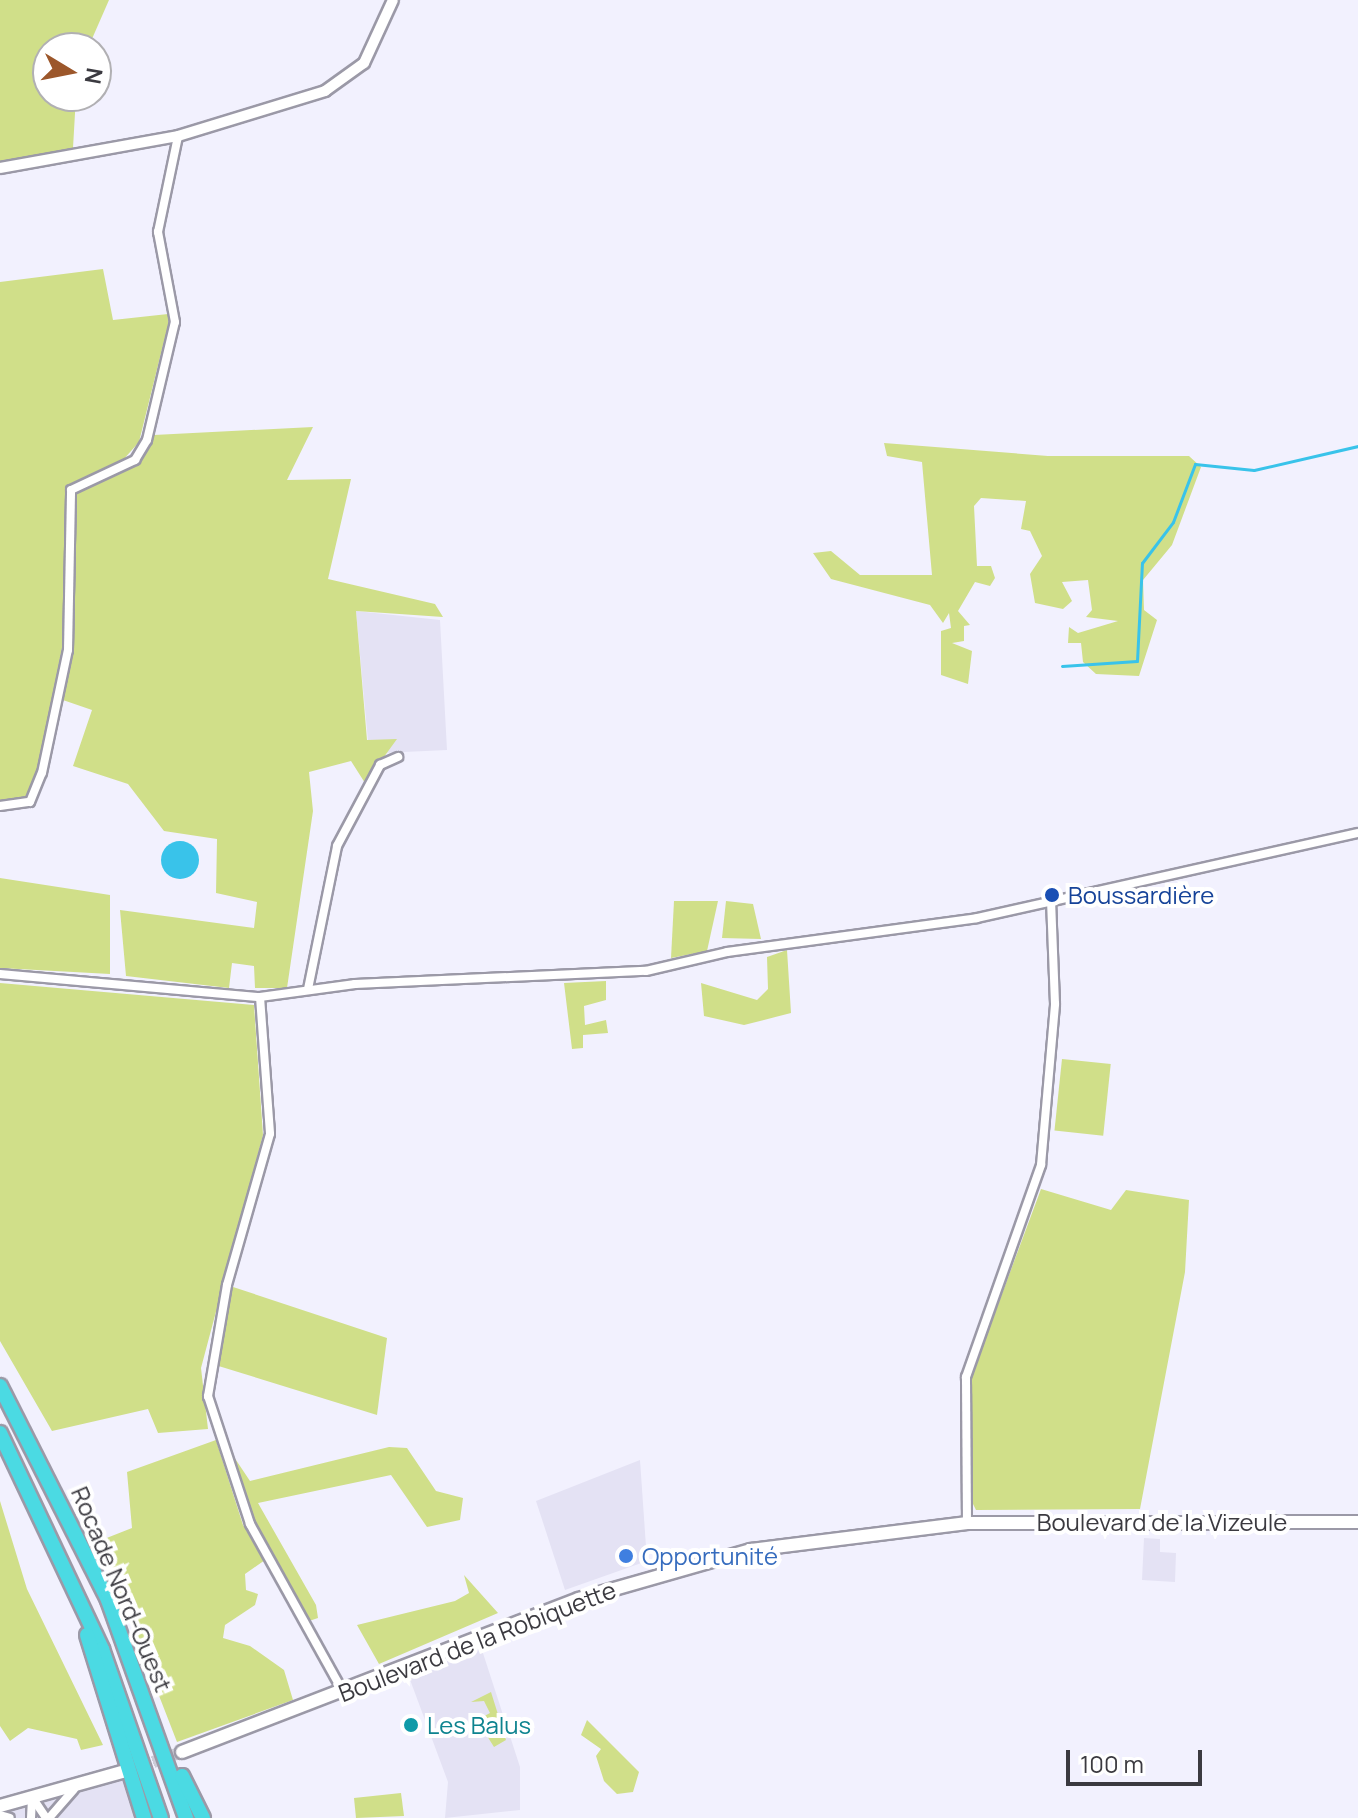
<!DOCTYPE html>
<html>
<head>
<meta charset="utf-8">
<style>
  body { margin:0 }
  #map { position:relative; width:1358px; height:1818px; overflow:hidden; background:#f2f1fe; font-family:Manrope,sans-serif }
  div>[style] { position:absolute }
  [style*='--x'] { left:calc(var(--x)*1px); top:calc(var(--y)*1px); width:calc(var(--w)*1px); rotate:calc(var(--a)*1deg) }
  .built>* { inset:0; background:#e4e2f4 }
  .green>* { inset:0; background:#d0df89; transform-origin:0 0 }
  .water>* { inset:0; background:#39c3ea }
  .round { border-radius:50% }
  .stream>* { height:3px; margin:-1.5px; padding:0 1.5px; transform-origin:1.5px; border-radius:1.5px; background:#39c3ea }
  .secondary-tunnel>* { height:12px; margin-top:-6px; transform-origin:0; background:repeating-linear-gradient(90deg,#cdccd8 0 12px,transparent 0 18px) }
  .roads { filter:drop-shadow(2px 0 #9b99a7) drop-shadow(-2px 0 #9b99a7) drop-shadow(0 2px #9b99a7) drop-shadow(0 -2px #9b99a7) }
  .minor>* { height:8px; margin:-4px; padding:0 4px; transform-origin:4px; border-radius:4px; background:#fff }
  .tertiary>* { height:10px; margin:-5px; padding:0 5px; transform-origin:5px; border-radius:5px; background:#fff }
  .secondary>* { height:12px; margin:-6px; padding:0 6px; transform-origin:6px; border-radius:6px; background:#fff }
  .trunk>* { height:14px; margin:-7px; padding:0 7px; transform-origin:7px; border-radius:7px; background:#4bdae3 }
  .dots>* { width:22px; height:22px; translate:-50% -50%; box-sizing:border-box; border:4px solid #fff; border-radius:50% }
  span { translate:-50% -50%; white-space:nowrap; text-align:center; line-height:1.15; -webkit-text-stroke:8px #fff; paint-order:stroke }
  .transit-label { font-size:24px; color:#164399 }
  .left { translate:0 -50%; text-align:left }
  .street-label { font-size:24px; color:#3b3a40 }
  .shop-label { font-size:24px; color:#366cbe }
  .culture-label { font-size:24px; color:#0d838f }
  .north { position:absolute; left:32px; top:32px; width:80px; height:80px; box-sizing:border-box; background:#fff; border:2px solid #b1b0b3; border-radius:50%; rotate:100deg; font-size:22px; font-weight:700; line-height:32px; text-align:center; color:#3b3a40 }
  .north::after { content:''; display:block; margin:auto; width:28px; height:36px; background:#9c572b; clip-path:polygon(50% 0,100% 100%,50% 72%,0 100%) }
  .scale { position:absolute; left:1066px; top:1750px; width:136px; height:36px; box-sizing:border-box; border:4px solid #3b3a40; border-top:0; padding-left:10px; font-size:24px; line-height:28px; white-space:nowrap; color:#3b3a40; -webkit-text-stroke:6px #fff; paint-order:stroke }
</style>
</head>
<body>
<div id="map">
  <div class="built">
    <div style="clip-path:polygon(356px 611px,440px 620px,447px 750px,382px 753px,371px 774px)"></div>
    <div style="clip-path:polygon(640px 1460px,647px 1561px,565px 1590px,536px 1501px)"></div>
    <div style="clip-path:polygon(1144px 1538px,1160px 1539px,1160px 1552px,1176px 1553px,1175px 1582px,1142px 1580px)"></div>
    <div style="clip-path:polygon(481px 1647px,520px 1767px,520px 1810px,445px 1818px,448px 1782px,409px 1677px)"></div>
    <div style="clip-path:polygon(126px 1776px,139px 1818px,0 1818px,0 1812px)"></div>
  </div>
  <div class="green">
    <div style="clip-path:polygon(0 0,109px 0,88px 48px,48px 48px,48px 96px,76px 96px,73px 148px,0 162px)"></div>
    <div style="clip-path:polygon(103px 269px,113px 320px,168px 314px,168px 325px,139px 442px,123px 460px,69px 485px,64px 638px,37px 773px,23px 802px,0 802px,0 282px)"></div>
    <div style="clip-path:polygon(313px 427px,287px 480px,351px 479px,328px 579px,435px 604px,443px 617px,356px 611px,367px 740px,397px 739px,365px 783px,351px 761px,309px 772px,313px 811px,287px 988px,255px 988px,254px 966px,232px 963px,229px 988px,126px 976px,120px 910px,254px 928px,257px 902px,216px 893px,217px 839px,164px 831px,128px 784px,73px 766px,92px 710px,60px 699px,72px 659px,77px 491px,135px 466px,154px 435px)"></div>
    <div style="clip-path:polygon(884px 443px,1048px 456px,1189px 456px,1201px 467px,1172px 545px,1143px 580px,1144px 610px,1157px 620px,1139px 676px,1096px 674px,1083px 662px,1081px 643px,1068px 643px,1069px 627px,1078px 633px,1118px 621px,1086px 617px,1092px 610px,1088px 580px,1062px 582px,1072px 601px,1063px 609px,1035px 603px,1030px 574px,1042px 556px,1030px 531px,1021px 529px,1026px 501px,981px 498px,974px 506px,977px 566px,991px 566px,995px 578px,990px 586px,975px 582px,958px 611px,970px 625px,964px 626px,964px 641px,952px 643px,972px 651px,968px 684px,941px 675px,941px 631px,951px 628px,949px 613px,943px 623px,930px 605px,831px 579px,813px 553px,831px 551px,860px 575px,932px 575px,922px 462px,887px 456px)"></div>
    <div style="clip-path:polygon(0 878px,110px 895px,110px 974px,0 968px)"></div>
    <div style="clip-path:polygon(674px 901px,718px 901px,707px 951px,671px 958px)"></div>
    <div style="clip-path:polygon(726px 901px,753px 904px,761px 939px,722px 938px)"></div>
    <div style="clip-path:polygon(787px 950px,791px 1013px,744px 1025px,704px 1016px,701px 983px,757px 1000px,768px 989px,767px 957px)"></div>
    <div style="clip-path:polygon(606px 981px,606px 1000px,584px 1006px,585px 1025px,606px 1020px,608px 1033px,583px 1035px,583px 1048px,572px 1049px,564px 983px)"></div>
    <div style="clip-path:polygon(0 983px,254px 1005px,263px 1135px,201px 1368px,208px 1429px,158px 1433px,148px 1409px,52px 1431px,0 1341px)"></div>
    <div style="left:1062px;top:1059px;width:49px;height:72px;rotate:6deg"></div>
    <div style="clip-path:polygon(1041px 1189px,1111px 1210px,1126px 1190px,1189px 1200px,1185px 1272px,1140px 1509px,976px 1510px,972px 1502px,970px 1380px)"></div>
    <div style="clip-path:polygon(230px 1286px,387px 1338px,377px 1415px,212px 1364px)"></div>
    <div style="clip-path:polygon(216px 1440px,243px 1525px,265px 1560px,245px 1574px,246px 1590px,258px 1594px,255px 1605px,225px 1625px,223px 1638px,250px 1646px,284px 1670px,293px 1700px,177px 1742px,99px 1541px,132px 1528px,127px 1472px)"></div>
    <div style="clip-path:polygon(389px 1447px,407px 1448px,436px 1491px,463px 1498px,460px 1520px,427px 1527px,391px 1475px,258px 1503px,316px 1605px,318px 1618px,309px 1621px,249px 1513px,234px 1457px,250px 1481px)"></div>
    <div style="clip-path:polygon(0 1501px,27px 1589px,103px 1745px,81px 1750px,77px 1739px,28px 1728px,10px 1741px,0 1726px)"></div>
    <div style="clip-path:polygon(464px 1575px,498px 1613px,379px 1664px,357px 1625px,455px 1601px,469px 1593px)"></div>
    <div style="clip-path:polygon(491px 1692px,506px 1740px,494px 1747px,477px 1720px,490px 1713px,484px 1701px,471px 1702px)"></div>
    <div style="clip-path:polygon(587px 1720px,639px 1772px,633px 1792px,617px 1794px,604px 1781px,596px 1756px,601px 1749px,581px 1735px)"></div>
    <div style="clip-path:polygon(401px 1793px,404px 1816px,356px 1818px,354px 1798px)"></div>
  </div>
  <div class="water">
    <div class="round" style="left:161px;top:841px;width:38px;height:38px"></div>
  </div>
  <div class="stream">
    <div style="--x:1062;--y:666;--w:75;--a:-3.8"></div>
    <div style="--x:1137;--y:661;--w:98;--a:-87.1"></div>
    <div style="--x:1142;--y:563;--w:51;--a:-52.9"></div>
    <div style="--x:1173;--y:522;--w:62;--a:-69.2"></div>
    <div style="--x:1195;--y:464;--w:59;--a:5.8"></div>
    <div style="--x:1254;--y:470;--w:107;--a:-13"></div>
  </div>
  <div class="secondary-tunnel">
    <div style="--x:136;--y:1768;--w:49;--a:-19.2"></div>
  </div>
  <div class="roads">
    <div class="minor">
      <div style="--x:0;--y:806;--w:30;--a:-8"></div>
      <div style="--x:30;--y:802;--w:31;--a:-68"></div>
      <div style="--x:42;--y:773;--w:126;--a:-78.1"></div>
      <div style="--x:68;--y:650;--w:160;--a:-88.9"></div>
      <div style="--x:71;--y:490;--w:71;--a:-25.1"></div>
      <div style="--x:135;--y:460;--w:23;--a:-59"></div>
      <div style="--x:147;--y:440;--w:121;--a:-76.7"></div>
      <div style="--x:175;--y:322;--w:92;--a:-100.7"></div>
      <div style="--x:158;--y:232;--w:98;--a:-78.2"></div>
      <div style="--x:0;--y:974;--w:261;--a:5.1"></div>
      <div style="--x:260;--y:997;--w:96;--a:-7.8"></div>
      <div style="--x:355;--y:984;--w:291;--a:-2.6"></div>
      <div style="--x:646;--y:971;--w:83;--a:-13.2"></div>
      <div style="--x:727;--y:952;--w:252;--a:-7.7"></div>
      <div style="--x:977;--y:918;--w:390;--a:-12.6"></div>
      <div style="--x:308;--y:989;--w:146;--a:-78.5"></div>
      <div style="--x:337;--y:846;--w:92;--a:-62"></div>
      <div style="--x:380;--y:765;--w:20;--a:-24"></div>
      <div style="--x:260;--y:997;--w:137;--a:85.8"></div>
      <div style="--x:270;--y:1134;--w:157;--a:105.9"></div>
      <div style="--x:227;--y:1285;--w:113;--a:99.7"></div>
      <div style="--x:208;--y:1396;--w:135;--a:71.8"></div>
      <div style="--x:250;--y:1524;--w:192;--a:61"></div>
      <div style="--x:967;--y:1523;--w:146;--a:-90.4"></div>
      <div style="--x:966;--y:1377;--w:225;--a:-70.5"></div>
      <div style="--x:1041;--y:1165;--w:162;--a:-85"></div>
      <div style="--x:1055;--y:1004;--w:105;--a:-92.2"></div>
      <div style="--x:32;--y:1797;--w:25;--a:56"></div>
      <div style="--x:0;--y:1815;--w:10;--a:17"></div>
      <div style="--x:31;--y:1818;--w:21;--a:-87"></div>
      <div style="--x:49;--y:1818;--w:38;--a:-49"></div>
    </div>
    <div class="tertiary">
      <div style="--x:0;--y:168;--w:181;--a:-10.2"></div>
      <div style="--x:178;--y:136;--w:154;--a:-17"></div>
      <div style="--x:325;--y:91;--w:48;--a:-35.7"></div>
      <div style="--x:364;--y:63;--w:69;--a:-65.3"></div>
    </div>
    <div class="secondary">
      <div style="--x:182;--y:1752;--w:425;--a:-21.1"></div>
      <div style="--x:579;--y:1599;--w:179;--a:-15.9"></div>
      <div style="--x:751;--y:1550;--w:218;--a:-7.1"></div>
      <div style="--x:967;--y:1523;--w:391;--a:-0.1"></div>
      <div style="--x:0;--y:1806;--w:127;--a:-15.6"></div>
    </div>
    <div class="trunk">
      <div style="--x:0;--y:1386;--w:240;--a:63.2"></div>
      <div style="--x:108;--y:1600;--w:232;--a:70.3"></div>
      <div style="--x:0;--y:1433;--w:239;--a:64.7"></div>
      <div style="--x:102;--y:1649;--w:179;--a:70.8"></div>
      <div style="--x:87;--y:1635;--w:192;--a:72.7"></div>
      <div style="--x:182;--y:1776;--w:47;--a:63.4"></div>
    </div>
  </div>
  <div class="dots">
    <div style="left:1052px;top:895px;background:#1a4fb4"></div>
    <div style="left:626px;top:1556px;background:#3f7fe0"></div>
    <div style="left:411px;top:1725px;background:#0f9aa8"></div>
  </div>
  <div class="transit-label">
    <span class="left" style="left:1068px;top:895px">Boussardière</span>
  </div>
  <div class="street-label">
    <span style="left:1162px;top:1522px">Boulevard de la Vizeule</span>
    <span style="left:122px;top:1589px;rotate:67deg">Rocade Nord-Ouest</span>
    <span style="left:477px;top:1641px;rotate:-21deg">Boulevard de la Robiquette</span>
  </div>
  <div class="shop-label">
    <span class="left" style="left:642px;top:1556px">Opportunité</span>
  </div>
  <div class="culture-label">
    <span class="left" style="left:427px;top:1725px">Les Balus</span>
  </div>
  <div class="north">N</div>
  <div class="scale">100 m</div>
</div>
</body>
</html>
